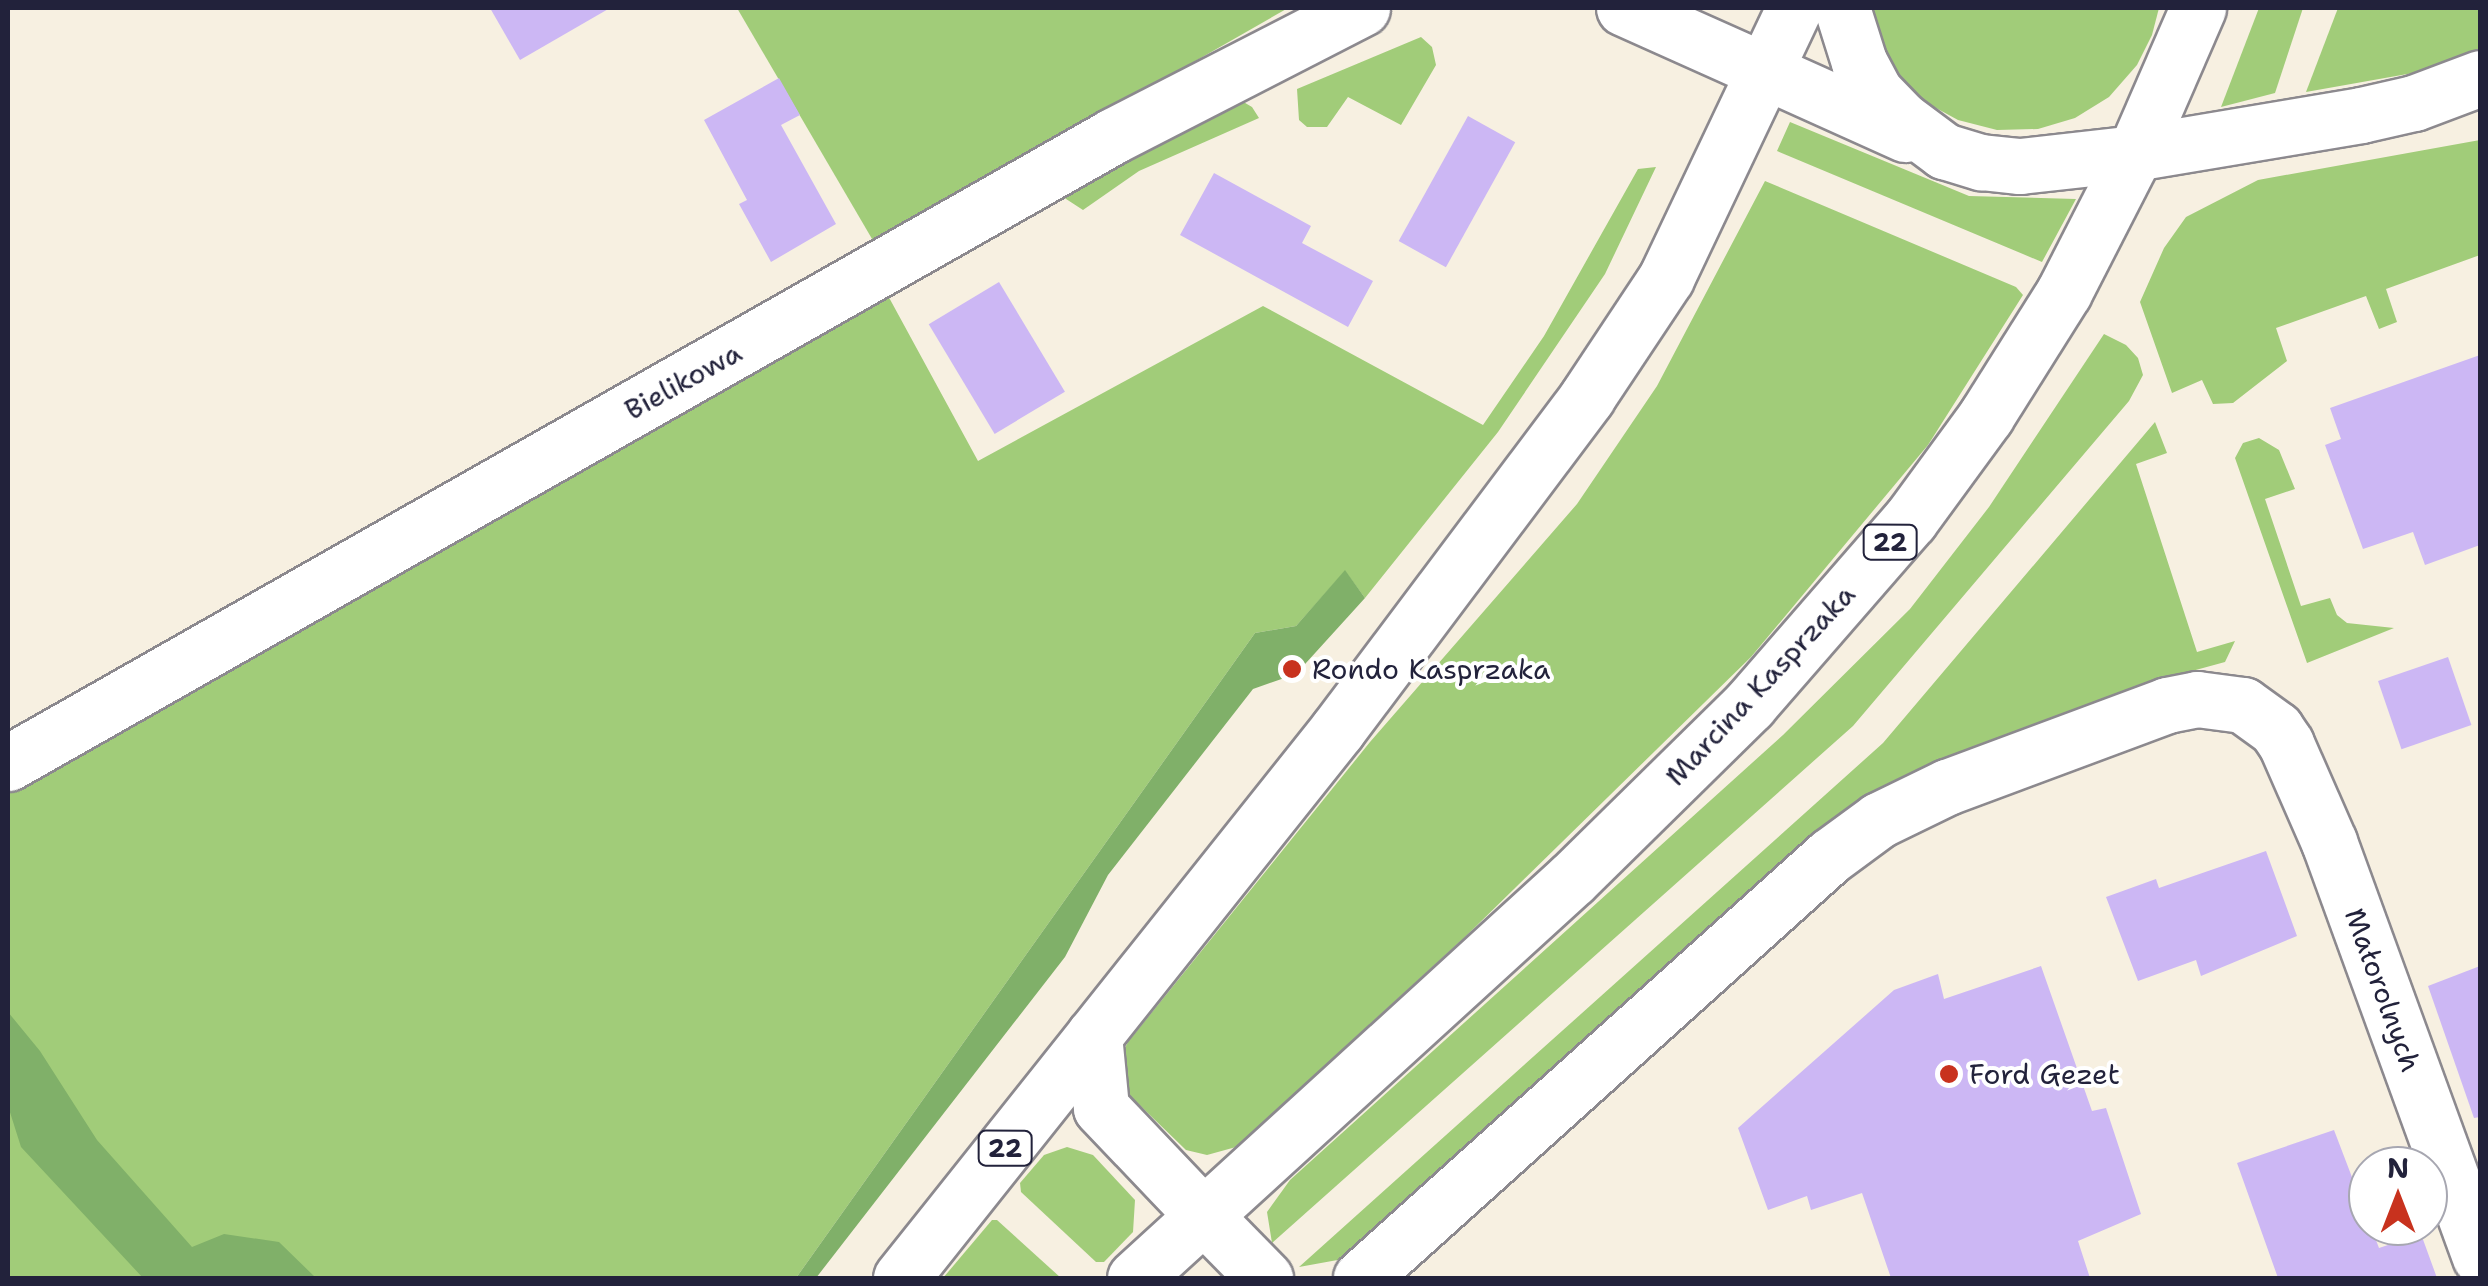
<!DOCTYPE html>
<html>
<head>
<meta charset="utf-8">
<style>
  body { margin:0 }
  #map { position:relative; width:2488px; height:1286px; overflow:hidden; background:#f7f0e1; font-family:"Shantell Sans",sans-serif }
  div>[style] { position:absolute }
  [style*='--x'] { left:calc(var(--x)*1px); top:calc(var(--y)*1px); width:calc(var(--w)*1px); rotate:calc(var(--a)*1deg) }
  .green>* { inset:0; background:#a1cc79 }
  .forest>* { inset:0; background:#80b069 }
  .building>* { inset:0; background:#ccb7f4; transform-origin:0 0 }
  .roads { filter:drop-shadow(2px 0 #8c898e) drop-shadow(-2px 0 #8c898e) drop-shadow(0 2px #8c898e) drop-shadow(0 -2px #8c898e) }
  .minor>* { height:55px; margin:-27.5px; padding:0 27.5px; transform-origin:27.5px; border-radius:27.5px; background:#fff }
  .secondary>* { height:55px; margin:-27.5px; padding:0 27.5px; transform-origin:27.5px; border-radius:27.5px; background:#fff }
  .primary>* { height:55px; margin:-27.5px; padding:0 27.5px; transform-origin:27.5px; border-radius:27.5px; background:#fff }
  .dots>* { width:28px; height:28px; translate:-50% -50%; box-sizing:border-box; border:5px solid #fff; border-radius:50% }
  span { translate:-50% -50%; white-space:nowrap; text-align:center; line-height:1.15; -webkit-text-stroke:8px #fff; paint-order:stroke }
  .shield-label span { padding:2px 8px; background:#fff; border:2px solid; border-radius:8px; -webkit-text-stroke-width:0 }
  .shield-label { font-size:25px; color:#22223b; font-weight:700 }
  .street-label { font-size:28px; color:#22223b }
  .poi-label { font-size:28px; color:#22223b }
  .left { translate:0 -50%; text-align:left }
  .frame { position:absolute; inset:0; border:10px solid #22223b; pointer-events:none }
  .north { position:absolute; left:2348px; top:1146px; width:100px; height:100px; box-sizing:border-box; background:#fff; border:2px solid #a7a7b1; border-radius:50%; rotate:0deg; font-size:28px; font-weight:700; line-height:40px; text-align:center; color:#22223b }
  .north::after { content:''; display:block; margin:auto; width:35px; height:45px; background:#c8321e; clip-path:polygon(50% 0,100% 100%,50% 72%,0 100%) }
</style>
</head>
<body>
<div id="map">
  <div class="green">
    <div style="clip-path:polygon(737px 8px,1288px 8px,875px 244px)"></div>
    <div style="clip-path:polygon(1868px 8px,2159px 8px,2152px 35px,2137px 65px,2109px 97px,2075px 118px,2038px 129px,1997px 130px,1958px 120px,1925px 102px,1897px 75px,1878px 46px)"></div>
    <div style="clip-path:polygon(2259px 8px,2303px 8px,2275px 93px,2221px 107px)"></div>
    <div style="clip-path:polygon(2338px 8px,2480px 8px,2480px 49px,2413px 73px,2306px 92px)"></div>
    <div style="clip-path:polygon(1421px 37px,1432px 47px,1436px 65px,1401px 125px,1348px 97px,1327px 127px,1307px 127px,1299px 120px,1297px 89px)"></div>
    <div style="clip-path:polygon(1235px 97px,1252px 107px,1259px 118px,1139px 171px,1083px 210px,1063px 197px,886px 292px,978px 461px,1263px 306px,1483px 425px,1544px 336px,1638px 169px,1656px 167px,1605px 274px,1498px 432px,1365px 598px,1345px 571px,1296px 626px,1255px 633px,796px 1278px,8px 1278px,8px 791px,885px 292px,881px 283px,1120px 148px)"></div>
    <div style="clip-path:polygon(1790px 122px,1969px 196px,2076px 199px,2042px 262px,1777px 151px)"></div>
    <div style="clip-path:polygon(2480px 140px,2480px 255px,2386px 289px,2397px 322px,2379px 329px,2366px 296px,2276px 328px,2287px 361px,2233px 403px,2213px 404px,2202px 380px,2172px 393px,2140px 302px,2164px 248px,2186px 217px,2258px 180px)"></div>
    <div style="clip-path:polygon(1765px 181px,2016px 287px,2023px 295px,1928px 445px,1751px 657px,1465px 937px,1236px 1147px,1207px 1155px,1186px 1150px,1125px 1091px,1120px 1057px,1128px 1042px,1370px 742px,1577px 504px,1657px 386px)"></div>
    <div style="clip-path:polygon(2104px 334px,2126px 345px,2138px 358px,2143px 375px,2129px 401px,1853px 726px,1272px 1243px,1267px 1212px,1290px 1180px,1783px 735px,1910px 609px,1989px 507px)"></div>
    <div style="clip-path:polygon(2155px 422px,2167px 453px,2136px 464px,2197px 652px,2235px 641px,2225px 662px,2181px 674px,1901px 784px,1343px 1259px,1299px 1267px,1883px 743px)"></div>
    <div style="clip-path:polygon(2259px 438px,2279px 450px,2295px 489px,2265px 499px,2301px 606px,2330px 598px,2337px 615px,2347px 623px,2394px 628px,2307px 663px,2235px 458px,2243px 443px)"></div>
    <div style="clip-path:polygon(1067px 1147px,1093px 1155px,1135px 1200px,1133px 1232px,1104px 1262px,1096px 1262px,1021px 1192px,1020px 1183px,1044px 1155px)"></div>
    <div style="clip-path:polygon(992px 1220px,997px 1220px,1061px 1278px,943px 1278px)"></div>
  </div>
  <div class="forest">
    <div style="clip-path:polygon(1345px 570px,1365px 598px,1296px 674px,1253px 689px,1108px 875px,1065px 957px,816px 1278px,796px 1278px,1255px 633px,1296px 626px)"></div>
    <div style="clip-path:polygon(8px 1012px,40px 1051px,97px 1140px,192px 1247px,224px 1234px,279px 1242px,316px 1278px,143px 1278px,21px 1147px,8px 1106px)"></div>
  </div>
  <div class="building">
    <div style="clip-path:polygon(490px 8px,610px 8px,520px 60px)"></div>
    <div style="clip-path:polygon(779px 78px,800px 115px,781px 125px,836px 224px,771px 262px,739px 204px,747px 200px,704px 120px)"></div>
    <div style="left:1468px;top:116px;width:54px;height:143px;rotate:29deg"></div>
    <div style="clip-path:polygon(1214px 173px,1311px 226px,1302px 243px,1373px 281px,1348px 327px,1180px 235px)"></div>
    <div style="left:999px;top:282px;width:128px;height:82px;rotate:59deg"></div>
    <div style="clip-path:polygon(2480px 355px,2480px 545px,2425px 565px,2413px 532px,2363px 549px,2325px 445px,2341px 439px,2330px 408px)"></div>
    <div style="left:2448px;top:657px;width:72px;height:74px;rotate:71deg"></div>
    <div style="clip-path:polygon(2266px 851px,2297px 936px,2201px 976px,2196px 960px,2138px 981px,2106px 897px,2156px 879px,2159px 888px)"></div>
    <div style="clip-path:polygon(2041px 966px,2092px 1111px,2106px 1108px,2141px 1214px,2078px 1241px,2090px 1278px,1891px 1278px,1862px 1193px,1811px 1210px,1807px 1196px,1768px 1210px,1738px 1128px,1894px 990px,1938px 974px,1944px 999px)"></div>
    <div style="clip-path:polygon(2480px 966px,2480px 1117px,2474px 1118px,2428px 986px)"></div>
    <div style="clip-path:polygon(2334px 1130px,2379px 1248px,2421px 1234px,2437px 1278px,2278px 1278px,2237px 1163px)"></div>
  </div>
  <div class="roads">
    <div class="minor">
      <div style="--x:1624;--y:8;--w:154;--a:24.1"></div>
      <div style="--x:8;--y:763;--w:1270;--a:-29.57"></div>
      <div style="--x:1113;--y:136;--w:280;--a:-27.2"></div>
      <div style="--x:1204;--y:1216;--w:87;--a:45.5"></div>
      <div style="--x:1361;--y:1278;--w:631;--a:-41.98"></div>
      <div style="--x:1830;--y:856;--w:61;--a:-36.3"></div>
      <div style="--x:1879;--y:820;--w:76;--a:-25.9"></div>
      <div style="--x:1947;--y:787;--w:235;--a:-20.4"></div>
      <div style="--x:2167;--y:705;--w:31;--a:-11"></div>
      <div style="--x:2197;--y:699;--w:46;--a:7.4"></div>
      <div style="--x:2243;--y:705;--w:41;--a:36"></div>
      <div style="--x:2276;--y:729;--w:18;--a:56"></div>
      <div style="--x:2286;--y:744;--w:107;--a:66.3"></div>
      <div style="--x:2329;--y:842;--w:441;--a:70"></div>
    </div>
    <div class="secondary">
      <div style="--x:2135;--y:153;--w:229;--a:-9.5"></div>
      <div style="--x:2361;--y:115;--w:54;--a:-12.8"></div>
      <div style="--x:2414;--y:103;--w:71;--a:-20.7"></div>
    </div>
    <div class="primary">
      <div style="--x:1842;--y:8;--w:57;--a:72.5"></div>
      <div style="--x:1859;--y:62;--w:34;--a:62"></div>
      <div style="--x:1875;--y:92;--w:37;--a:46"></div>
      <div style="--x:1901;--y:119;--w:54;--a:36.7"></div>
      <div style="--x:1944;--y:151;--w:39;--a:17"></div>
      <div style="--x:1981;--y:162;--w:39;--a:6"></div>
      <div style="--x:2020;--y:166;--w:116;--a:-6.4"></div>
      <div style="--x:1765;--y:71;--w:154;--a:24.2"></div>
      <div style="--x:1094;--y:1035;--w:73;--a:84.5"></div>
      <div style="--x:1101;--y:1108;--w:149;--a:46.4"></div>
      <div style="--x:901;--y:1278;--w:702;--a:-51.48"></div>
      <div style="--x:1338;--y:729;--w:415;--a:-53.1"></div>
      <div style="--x:1587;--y:397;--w:143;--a:-56.4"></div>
      <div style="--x:1666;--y:278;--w:299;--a:-64.6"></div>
      <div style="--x:1135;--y:1278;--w:593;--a:-42.4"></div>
      <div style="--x:1573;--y:878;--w:247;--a:-44.5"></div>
      <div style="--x:1749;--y:705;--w:245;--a:-49"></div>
      <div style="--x:1910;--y:520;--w:129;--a:-53.8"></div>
      <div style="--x:1986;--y:416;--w:146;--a:-57.8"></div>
      <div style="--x:2064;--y:292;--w:156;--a:-62.9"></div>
      <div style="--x:2135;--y:153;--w:158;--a:-66.5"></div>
    </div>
  </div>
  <div class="dots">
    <div style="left:1292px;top:669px;background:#c8321e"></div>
    <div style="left:1949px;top:1074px;background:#c8321e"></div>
  </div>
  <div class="shield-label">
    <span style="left:1890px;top:542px">22</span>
    <span style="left:1005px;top:1148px">22</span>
  </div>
  <div class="street-label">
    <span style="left:683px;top:381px;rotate:-29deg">Bielikowa</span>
    <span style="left:1760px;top:685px;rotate:-47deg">Marcina Kasprzaka</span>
    <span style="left:2383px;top:990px;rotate:70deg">Małorolnych</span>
  </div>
  <div class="poi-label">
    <span class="left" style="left:1312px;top:669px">Rondo Kasprzaka</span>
    <span class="left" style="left:1969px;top:1074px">Ford Gezet</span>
  </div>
  <div class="frame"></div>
  <div class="north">N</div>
</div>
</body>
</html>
